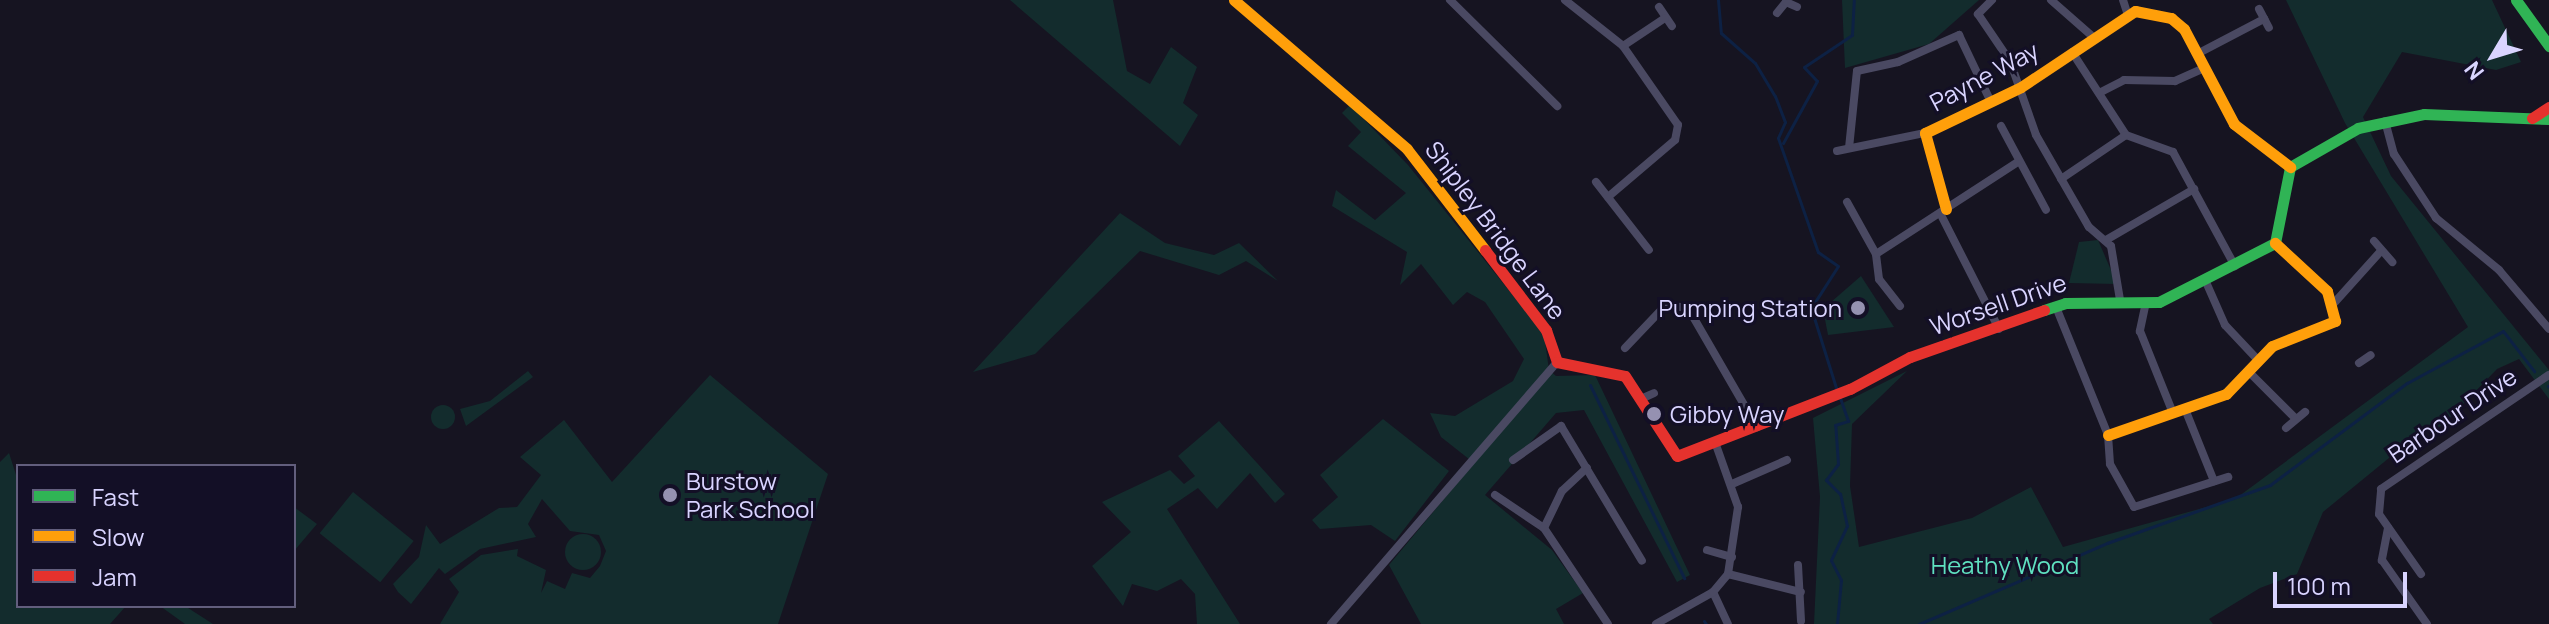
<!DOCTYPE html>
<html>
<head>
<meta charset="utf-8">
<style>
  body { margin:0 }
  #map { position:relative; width:2549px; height:624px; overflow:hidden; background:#161421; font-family:Manrope,sans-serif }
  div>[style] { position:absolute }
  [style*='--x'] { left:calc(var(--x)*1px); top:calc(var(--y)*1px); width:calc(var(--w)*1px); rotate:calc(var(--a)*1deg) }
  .green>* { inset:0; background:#132c2d; transform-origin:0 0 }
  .round { border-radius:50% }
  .stream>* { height:3px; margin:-1.5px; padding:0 1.5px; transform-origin:1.5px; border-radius:1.5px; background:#0d2144 }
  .street>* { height:8px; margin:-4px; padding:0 4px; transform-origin:4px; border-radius:4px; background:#4a4962 }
  .fast>* { height:11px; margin:-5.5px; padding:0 5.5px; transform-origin:5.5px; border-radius:5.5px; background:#30b455 }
  .slow>* { height:11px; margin:-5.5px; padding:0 5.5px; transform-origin:5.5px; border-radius:5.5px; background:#ff9f0a }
  .jam>* { height:11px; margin:-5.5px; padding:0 5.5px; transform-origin:5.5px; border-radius:5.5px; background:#e5322d }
  .dots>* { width:22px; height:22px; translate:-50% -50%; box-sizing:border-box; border:4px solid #130f26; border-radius:50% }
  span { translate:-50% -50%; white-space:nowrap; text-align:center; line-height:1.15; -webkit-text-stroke:6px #130f26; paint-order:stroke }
  .street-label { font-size:24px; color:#d9d4ff }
  .poi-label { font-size:24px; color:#d9d4ff }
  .right { translate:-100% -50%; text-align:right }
  .left { translate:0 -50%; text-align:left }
  .park-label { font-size:24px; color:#5fe0c0 }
  .legend { position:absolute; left:16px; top:464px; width:280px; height:144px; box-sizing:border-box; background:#130f26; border:2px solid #625e7d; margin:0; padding:10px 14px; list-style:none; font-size:24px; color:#d9d4ff }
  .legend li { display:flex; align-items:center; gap:16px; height:40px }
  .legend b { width:40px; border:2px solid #625e7d }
  .north { position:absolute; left:2453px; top:16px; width:80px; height:80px; -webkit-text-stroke:6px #130f26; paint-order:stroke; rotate:232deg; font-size:22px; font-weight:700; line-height:32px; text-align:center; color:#d9d4ff }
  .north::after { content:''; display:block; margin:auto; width:28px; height:36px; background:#d9d4ff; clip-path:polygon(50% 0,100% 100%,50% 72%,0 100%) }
  .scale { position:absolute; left:2273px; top:572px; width:134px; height:36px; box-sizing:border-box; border:4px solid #d9d4ff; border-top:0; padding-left:10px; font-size:24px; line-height:28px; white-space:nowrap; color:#d9d4ff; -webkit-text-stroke:6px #130f26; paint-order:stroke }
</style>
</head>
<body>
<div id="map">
  <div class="green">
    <div style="clip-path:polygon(1010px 0,1113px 0,1127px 71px,1150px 84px,1171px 47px,1197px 67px,1183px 103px,1198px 115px,1180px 146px)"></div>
    <div style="clip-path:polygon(1842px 0,1979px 0,1929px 44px,1845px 68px)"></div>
    <div style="clip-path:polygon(2286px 0,2492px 0,2521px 62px,2496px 70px,2402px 52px,2363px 117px,2391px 176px,2549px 370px,2549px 399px,2519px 359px,2497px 369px,2443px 425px,2411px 440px,2323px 512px,2297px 574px,2260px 588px,2209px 619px,2213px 624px,1814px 624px,1820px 497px,1813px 418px,1907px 371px,1852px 424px,1850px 486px,1859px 547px,1972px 518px,2031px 487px,2063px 547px,2235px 499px,2468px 327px,2345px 123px)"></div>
    <div style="clip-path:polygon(1350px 105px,1408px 165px,1544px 334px,1549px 370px,1556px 376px,1595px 375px,1690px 575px,1677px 582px,1584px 410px,1556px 413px,1485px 495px,1552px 550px,1583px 593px,1556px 609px,1564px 624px,1421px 624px,1389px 565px,1474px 463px,1441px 437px,1430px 413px,1455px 416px,1513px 381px,1524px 359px,1485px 302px,1467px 292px,1453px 305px,1421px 264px,1400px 285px,1407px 252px,1332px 206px,1336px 190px,1375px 220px,1406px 193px,1348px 146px,1361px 132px,1342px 113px)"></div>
    <div style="clip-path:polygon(1120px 213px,1165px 243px,1214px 255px,1239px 243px,1278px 281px,1246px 261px,1219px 275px,1140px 251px,1035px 354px,973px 372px)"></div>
    <div style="clip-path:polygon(2098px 240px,2117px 284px,2069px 283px,2079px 242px)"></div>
    <div style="clip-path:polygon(1861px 276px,1894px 327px,1828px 335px,1823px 309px)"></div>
    <div style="clip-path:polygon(528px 371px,533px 377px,466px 426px,460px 409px,490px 401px)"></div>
    <div style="clip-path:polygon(710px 375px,828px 474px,778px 624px,440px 624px,459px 592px,449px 579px,481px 555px,518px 549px,517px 556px,546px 570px,541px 593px,547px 581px,565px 589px,572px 573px,590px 578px,600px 566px,606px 551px,599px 535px,570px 531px,542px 499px,528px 524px,536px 537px,480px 549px,445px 574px,439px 568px,411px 604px,398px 592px,393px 584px,419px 557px,426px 525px,440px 544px,499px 508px,517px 507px,541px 475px,520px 457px,564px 420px,612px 482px)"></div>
    <div class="round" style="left:431px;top:405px;width:24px;height:24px"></div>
    <div style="clip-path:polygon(1383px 419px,1449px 471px,1395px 541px,1371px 525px,1320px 529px,1312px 520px,1338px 497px,1320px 475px)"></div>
    <div style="clip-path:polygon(1219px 421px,1285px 494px,1275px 503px,1250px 473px,1217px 509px,1198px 488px,1167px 509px,1240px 624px,1197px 624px,1195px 594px,1181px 579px,1157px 591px,1132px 584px,1123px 606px,1092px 566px,1131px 532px,1102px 502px,1170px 470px,1184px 484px,1195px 476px,1178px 456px)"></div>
    <div style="clip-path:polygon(9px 453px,18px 481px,18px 606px,126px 606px,110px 624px,0 624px,0 462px)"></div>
    <div style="left:353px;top:492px;width:78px;height:53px;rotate:39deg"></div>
    <div style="clip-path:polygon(294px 507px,317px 524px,294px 551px)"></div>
    <div class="round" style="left:565px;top:534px;width:36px;height:36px"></div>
    <div style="clip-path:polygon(160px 606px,185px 606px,213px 624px,185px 624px)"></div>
  </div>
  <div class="stream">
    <div style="--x:1718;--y:0;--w:33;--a:85"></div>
    <div style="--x:1721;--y:33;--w:45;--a:41.4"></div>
    <div style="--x:1755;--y:63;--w:39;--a:59"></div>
    <div style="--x:1775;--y:96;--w:28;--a:69"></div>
    <div style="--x:1785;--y:122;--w:17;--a:114"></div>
    <div style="--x:1778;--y:138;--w:121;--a:70.7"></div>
    <div style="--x:1818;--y:252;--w:24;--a:35"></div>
    <div style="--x:1838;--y:266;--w:50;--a:122.7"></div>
    <div style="--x:1811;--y:308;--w:87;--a:72.6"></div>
    <div style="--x:1783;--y:143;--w:71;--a:-61.3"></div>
    <div style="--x:1817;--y:81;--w:19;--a:-133"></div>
    <div style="--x:1804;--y:67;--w:58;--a:-33.7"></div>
    <div style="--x:1852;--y:35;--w:35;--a:-87"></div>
    <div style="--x:1590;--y:385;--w:215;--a:64"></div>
    <div style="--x:2548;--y:386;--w:1;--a:45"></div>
    <div style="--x:1704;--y:621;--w:4;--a:56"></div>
    <div style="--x:1837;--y:624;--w:44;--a:-84.8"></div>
    <div style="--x:1841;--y:580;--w:22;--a:-117"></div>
    <div style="--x:1831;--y:560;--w:38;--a:-65"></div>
    <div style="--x:1847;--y:526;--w:33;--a:-102"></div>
    <div style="--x:1840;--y:494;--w:20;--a:-135"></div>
    <div style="--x:1826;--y:480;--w:20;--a:-53"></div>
    <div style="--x:1838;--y:464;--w:39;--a:-94"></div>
    <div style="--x:1835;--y:425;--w:14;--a:-17"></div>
    <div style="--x:1848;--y:421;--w:24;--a:-109"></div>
    <div style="--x:1919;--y:624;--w:205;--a:-23.3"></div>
    <div style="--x:2107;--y:543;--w:173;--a:-19.6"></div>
    <div style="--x:2270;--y:485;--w:171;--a:-36.7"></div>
    <div style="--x:2407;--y:383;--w:109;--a:-28.4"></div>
    <div style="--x:2503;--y:331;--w:51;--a:52.2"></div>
  </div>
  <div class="street">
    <div style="--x:1450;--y:0;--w:151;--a:44.7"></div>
    <div style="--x:1565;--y:0;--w:74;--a:38.4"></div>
    <div style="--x:1623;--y:46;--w:96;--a:55.2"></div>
    <div style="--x:1678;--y:125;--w:15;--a:101"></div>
    <div style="--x:1675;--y:140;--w:88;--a:139.6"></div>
    <div style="--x:1992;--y:0;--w:20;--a:135"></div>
    <div style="--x:1978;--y:14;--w:57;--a:55.8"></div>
    <div style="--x:2010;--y:61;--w:78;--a:70.6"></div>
    <div style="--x:2036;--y:135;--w:106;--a:60.1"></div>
    <div style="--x:2089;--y:227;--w:29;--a:41"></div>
    <div style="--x:2111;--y:246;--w:55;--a:80.5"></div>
    <div style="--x:2051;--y:0;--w:55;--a:41.3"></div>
    <div style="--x:2123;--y:0;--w:13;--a:72"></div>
    <div style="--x:1659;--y:7;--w:23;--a:56"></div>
    <div style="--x:2259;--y:9;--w:21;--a:62"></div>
    <div style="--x:1777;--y:13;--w:14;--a:-51"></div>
    <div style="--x:1786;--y:2;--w:12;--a:24"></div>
    <div style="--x:1623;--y:46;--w:50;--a:-33.7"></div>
    <div style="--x:2072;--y:52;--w:99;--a:57"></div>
    <div style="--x:2126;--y:135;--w:50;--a:19.9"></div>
    <div style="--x:2173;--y:152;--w:130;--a:61.5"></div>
    <div style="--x:2197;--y:54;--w:76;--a:-27.6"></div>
    <div style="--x:2099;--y:93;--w:28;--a:-27"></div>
    <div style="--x:2124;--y:80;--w:51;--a:1.1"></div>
    <div style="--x:2175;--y:81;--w:32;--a:-24"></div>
    <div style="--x:2385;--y:121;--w:34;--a:75"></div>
    <div style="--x:2394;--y:154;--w:77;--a:56.7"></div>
    <div style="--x:2436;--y:218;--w:82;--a:39.5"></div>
    <div style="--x:2499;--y:270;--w:77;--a:49.7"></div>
    <div style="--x:2001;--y:126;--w:95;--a:61.8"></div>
    <div style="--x:1849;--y:148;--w:77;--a:-84.1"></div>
    <div style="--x:1857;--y:71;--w:42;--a:-12.4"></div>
    <div style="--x:1898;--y:62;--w:67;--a:-23.9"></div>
    <div style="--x:1959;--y:35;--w:72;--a:64.5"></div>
    <div style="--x:1837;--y:151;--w:90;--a:-11.6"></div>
    <div style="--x:2061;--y:179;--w:78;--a:-34.1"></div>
    <div style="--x:1596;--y:182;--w:86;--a:52.1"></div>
    <div style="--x:1847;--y:202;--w:60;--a:60.9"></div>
    <div style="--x:1940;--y:213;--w:130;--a:63"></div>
    <div style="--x:2106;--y:240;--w:102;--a:-30.1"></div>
    <div style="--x:2374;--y:241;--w:28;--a:49"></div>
    <div style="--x:2206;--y:282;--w:47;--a:66.2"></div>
    <div style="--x:2225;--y:325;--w:48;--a:46.7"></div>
    <div style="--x:2146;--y:302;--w:30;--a:102"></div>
    <div style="--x:2140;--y:331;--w:88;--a:68.1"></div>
    <div style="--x:2335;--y:302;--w:69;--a:-48"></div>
    <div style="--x:1900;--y:306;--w:34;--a:-128"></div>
    <div style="--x:1879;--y:279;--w:25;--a:-97"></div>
    <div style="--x:1876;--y:254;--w:167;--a:-33"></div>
    <div style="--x:2056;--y:307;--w:138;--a:67.9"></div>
    <div style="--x:2108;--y:435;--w:29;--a:86"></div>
    <div style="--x:2110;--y:464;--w:49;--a:60.8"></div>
    <div style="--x:2134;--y:507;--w:99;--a:-17.7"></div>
    <div style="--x:1625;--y:348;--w:59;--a:-46.4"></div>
    <div style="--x:1666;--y:305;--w:22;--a:8"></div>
    <div style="--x:1688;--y:308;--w:138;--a:59.9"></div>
    <div style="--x:2359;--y:363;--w:14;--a:-34"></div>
    <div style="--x:2248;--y:371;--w:66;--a:45"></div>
    <div style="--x:1643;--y:398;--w:12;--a:-24"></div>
    <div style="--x:2185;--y:409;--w:78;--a:68.1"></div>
    <div style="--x:2286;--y:428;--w:25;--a:-40"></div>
    <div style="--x:1513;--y:460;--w:59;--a:-35.3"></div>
    <div style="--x:1561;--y:426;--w:157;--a:59"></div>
    <div style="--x:1732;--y:484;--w:60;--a:-23.6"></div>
    <div style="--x:1495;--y:495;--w:59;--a:34"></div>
    <div style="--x:1544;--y:528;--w:115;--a:56.3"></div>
    <div style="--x:1544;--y:528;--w:41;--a:-64.1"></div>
    <div style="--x:1562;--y:491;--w:34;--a:-43"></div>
    <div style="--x:2388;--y:528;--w:33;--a:101"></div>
    <div style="--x:2382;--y:560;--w:78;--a:54.9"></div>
    <div style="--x:1707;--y:550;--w:26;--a:16"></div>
    <div style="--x:1798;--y:565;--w:56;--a:86.9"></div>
    <div style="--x:1728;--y:574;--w:75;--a:13.9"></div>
    <div style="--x:2421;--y:574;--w:73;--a:-125"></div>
    <div style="--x:2379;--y:514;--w:25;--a:-85"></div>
    <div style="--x:2381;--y:489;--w:203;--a:-34.2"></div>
    <div style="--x:1713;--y:592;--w:35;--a:65"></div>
    <div style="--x:1331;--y:624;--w:346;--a:-49.2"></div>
    <div style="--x:1656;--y:624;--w:65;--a:-29.3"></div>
    <div style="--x:1713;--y:592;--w:23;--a:-50"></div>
    <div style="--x:1728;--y:574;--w:68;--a:-81.5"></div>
    <div style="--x:1738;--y:507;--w:66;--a:-109.5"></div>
  </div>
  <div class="fast">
    <div style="--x:2516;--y:0;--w:57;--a:54.3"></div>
    <div style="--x:2044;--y:310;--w:22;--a:-18"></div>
    <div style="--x:2065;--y:303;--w:94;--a:-0.6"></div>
    <div style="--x:2159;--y:302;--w:130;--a:-27"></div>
    <div style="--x:2275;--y:243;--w:77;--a:-78.8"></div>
    <div style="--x:2290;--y:167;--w:78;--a:-29.8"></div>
    <div style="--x:2358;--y:128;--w:67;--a:-12"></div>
    <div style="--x:2424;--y:114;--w:125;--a:2.3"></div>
  </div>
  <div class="slow">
    <div style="--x:1234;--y:0;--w:228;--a:40.7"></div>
    <div style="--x:1407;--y:149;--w:128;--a:52.3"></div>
    <div style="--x:1946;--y:209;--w:79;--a:-105.4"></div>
    <div style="--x:1925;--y:133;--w:106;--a:-25.6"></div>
    <div style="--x:2021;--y:87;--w:137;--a:-33.7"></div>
    <div style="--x:2135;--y:11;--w:37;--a:11"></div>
    <div style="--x:2171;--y:18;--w:17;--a:40"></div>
    <div style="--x:2184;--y:29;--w:107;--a:62.2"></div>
    <div style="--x:2234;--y:124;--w:71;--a:37.5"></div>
    <div style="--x:2108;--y:435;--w:125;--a:-19.2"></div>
    <div style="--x:2226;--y:394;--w:66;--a:-46.2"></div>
    <div style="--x:2272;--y:346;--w:68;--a:-21.6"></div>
    <div style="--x:2335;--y:321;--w:31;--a:-105"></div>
    <div style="--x:2327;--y:291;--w:71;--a:-137.3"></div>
  </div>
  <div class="jam">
    <div style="--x:2532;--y:118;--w:20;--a:-33"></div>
    <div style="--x:1485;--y:250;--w:101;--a:52.7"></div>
    <div style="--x:1546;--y:330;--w:34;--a:71"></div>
    <div style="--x:1557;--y:362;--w:69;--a:11.6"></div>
    <div style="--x:1625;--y:376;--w:95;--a:57"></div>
    <div style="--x:1677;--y:456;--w:186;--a:-21.2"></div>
    <div style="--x:1850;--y:389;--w:68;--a:-28.1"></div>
    <div style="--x:1910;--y:357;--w:142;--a:-19.3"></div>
  </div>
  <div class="dots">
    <div style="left:1858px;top:308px;background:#9591b1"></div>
    <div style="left:1654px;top:414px;background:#9591b1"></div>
    <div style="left:670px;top:495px;background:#9591b1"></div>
  </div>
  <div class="street-label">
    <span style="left:1984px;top:76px;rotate:-28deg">Payne Way</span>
    <span style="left:1496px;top:230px;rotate:53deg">Shipley Bridge Lane</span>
    <span style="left:1998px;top:304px;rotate:-19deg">Worsell Drive</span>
    <span style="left:2452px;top:415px;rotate:-34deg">Barbour Drive</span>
  </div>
  <div class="poi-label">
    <span class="right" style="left:1842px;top:308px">Pumping Station</span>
    <span class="left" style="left:1670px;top:414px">Gibby Way</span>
    <span class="left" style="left:686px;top:495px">Burstow<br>Park School</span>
  </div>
  <div class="park-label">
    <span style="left:2005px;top:565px">Heathy Wood</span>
  </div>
  <ul class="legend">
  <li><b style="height:10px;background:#30b455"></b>Fast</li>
  <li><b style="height:10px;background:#ff9f0a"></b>Slow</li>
  <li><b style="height:10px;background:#e5322d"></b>Jam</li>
  </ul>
  <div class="north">N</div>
  <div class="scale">100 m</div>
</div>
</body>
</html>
